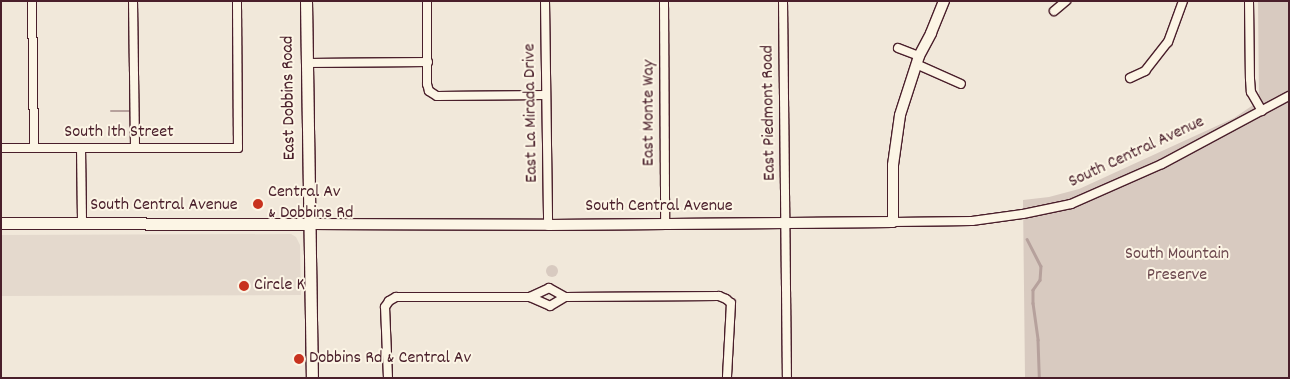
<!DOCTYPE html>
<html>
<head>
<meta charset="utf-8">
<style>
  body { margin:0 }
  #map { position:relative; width:1290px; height:379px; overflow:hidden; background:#f1e8da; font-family:Dekko,sans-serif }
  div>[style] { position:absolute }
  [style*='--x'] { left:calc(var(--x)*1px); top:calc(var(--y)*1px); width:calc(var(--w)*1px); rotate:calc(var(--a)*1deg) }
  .built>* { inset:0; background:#e4d9cd }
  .green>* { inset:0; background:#d8cac0 }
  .round { border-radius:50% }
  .stream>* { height:2.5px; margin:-1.25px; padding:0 1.25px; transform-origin:1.25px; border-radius:1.25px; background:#b6a19c }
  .roads { filter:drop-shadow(1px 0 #4a1f2b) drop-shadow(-1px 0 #4a1f2b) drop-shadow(0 1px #4a1f2b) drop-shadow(0 -1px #4a1f2b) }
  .minor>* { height:8px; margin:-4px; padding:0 4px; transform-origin:4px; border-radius:4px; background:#fcf5e5 }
  .tertiary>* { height:10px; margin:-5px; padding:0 5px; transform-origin:5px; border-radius:5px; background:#fcf5e5 }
  .secondary>* { height:11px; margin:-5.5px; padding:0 5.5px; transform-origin:5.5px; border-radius:5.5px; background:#fcf5e5 }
  .dots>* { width:14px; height:14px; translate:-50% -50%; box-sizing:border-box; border:2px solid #fcf5e5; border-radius:50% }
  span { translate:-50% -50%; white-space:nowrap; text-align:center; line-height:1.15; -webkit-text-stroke:4px #fcf5e5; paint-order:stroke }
  .street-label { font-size:18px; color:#4a1f2b }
  .poi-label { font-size:18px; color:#4a1f2b }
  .left { translate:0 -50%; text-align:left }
  .park-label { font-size:18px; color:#6e4a50 }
  .frame { position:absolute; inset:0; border:2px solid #4a1f2b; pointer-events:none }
</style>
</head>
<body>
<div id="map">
  <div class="built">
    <div style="clip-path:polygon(291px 234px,296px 237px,300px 245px,301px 295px,1px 296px,1px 235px)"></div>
  </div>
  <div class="green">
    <div style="clip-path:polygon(1258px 1px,1289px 1px,1289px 378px,1025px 377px,1023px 200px,1049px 197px,1079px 189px,1234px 118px,1259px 101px)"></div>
    <div class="round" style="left:546px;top:265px;width:12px;height:12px"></div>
  </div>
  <div class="stream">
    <div style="--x:111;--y:111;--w:18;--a:0"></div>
    <div style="--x:1027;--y:239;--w:30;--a:63"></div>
    <div style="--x:1041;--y:266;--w:14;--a:94"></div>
    <div style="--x:1040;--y:280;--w:12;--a:125"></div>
    <div style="--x:1033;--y:290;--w:13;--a:90"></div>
    <div style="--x:1033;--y:303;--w:37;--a:82"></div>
    <div style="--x:1038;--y:340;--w:38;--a:88"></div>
  </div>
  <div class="roads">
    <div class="minor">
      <div style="--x:32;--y:1;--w:146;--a:89.2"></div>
      <div style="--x:133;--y:1;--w:147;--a:89.2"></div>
      <div style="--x:427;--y:1;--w:83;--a:90"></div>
      <div style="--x:427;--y:84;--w:7;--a:74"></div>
      <div style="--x:429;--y:91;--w:9;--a:32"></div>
      <div style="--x:437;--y:96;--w:109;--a:-0.5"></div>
      <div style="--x:545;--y:1;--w:224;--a:89.2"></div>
      <div style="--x:664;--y:1;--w:224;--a:89.7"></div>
      <div style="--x:783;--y:1;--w:377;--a:89.4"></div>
      <div style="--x:1249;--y:1;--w:78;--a:89.3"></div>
      <div style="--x:1250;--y:79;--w:13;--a:86"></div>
      <div style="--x:1251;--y:92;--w:22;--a:60"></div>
      <div style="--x:1054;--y:11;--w:16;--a:-40"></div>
      <div style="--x:898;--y:48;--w:22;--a:21"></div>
      <div style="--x:307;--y:63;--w:121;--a:-0.5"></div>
      <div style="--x:916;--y:64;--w:49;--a:24"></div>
      <div style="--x:1130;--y:78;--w:17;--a:-25"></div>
      <div style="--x:1145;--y:71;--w:37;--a:-52"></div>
      <div style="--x:1168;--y:42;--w:44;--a:-69.9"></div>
      <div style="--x:1;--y:148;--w:237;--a:0"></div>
      <div style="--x:238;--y:148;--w:147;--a:-90.4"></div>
      <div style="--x:81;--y:148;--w:75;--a:89.2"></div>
      <div style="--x:893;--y:222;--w:79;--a:-0.7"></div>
      <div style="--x:972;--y:221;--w:51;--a:-7.8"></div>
      <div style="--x:1023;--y:214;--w:49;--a:-11.8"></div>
      <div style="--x:1071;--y:204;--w:99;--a:-23.7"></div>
      <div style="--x:1162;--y:164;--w:144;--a:-28.2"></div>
      <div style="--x:530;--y:297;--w:22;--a:24"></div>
      <div style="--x:550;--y:306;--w:17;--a:-31"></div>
      <div style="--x:388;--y:378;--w:71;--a:-92.4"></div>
      <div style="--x:385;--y:307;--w:7;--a:-56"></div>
      <div style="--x:389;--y:301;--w:8;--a:-30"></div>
      <div style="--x:396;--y:297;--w:134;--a:0"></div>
      <div style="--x:530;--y:297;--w:21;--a:-25"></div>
      <div style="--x:549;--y:288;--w:18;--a:29"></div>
      <div style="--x:565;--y:297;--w:154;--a:-0.4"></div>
      <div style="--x:719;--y:296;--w:8;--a:23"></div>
      <div style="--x:726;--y:299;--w:6;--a:39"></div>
      <div style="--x:731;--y:303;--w:75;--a:93.1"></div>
    </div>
    <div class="tertiary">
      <div style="--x:310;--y:224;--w:238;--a:0.2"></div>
      <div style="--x:548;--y:225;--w:345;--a:-0.5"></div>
      <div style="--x:893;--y:222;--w:57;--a:-90"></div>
      <div style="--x:893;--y:165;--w:50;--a:-82"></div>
      <div style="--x:900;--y:115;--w:62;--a:-72.1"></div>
      <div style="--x:919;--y:56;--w:26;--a:-62"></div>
      <div style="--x:931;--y:33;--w:35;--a:-68"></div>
    </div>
    <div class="secondary">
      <div style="--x:306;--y:1;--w:377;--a:89.1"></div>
      <div style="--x:1;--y:223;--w:309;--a:0.2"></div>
    </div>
  </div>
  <div class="dots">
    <div style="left:258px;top:204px;background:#c8321e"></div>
    <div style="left:244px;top:286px;background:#c8321e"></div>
    <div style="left:299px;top:359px;background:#c8321e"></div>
  </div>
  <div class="street-label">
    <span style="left:290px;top:98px;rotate:-91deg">East Dobbins Road</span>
    <span style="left:532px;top:113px;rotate:-91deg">East La Mirada Drive</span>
    <span style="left:650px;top:113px;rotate:-90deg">East Monte Way</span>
    <span style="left:770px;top:113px;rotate:-91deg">East Piedmont Road</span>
    <span style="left:119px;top:133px">South 1th Street</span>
    <span style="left:1137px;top:153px;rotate:-25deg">South Central Avenue</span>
    <span style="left:164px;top:206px">South Central Avenue</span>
    <span style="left:659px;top:207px">South Central Avenue</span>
  </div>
  <div class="poi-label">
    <span class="left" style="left:268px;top:204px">Central Av<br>&amp; Dobbins Rd</span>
    <span class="left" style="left:254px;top:286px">Circle K</span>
    <span class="left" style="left:309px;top:359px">Dobbins Rd &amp; Central Av</span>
  </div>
  <div class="park-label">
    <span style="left:1177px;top:266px">South Mountain<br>Preserve</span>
  </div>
  <div class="frame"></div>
</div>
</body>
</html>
